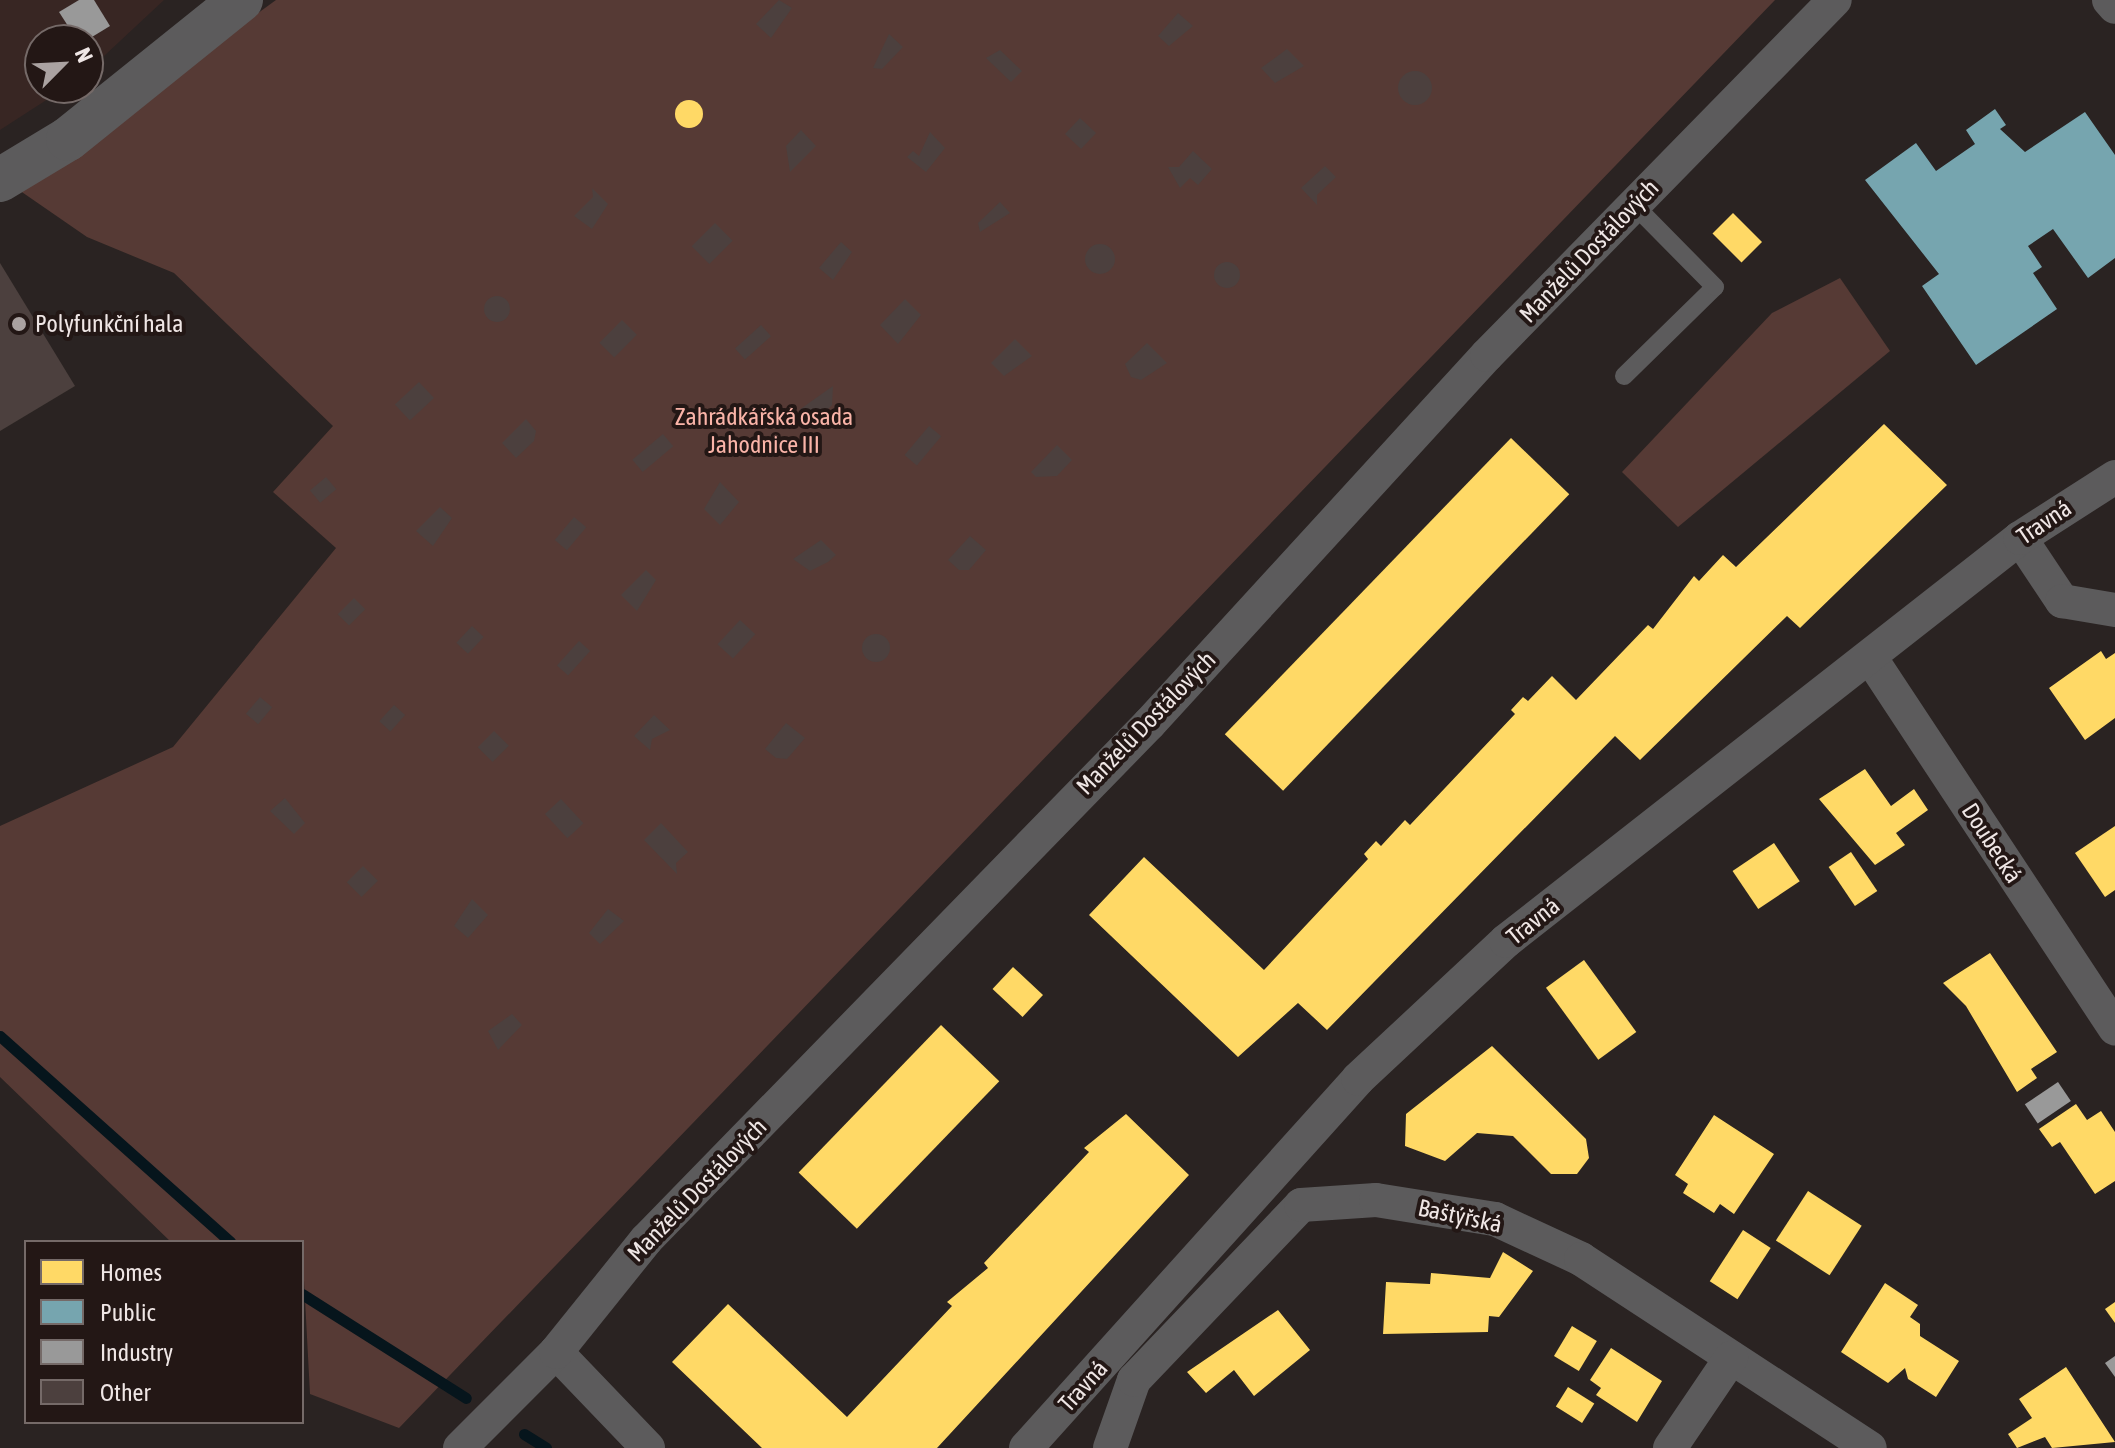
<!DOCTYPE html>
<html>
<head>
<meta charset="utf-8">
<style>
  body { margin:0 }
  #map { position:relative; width:2115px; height:1448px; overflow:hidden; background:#2a2322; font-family:"Asap Condensed",sans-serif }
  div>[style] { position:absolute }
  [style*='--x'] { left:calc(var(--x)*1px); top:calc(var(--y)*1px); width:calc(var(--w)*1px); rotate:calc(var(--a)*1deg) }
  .built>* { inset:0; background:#382623 }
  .green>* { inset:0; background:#563a35 }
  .homes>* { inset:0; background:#ffd966; transform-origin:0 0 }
  .round { border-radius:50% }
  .public>* { inset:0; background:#76a5af }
  .industry>* { inset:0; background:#999; transform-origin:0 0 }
  .stream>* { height:11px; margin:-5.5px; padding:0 5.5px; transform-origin:5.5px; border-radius:5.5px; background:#06151c }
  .building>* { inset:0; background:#4c403e; transform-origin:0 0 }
  .service>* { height:18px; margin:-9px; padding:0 9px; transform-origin:9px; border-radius:9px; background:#5c5b5c }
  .minor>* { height:34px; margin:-17px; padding:0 17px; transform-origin:17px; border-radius:17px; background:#5c5b5c }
  .tertiary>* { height:44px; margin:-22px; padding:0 22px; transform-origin:22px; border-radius:22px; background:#5c5b5c }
  .dots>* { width:22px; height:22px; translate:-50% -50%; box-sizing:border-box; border:4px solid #231715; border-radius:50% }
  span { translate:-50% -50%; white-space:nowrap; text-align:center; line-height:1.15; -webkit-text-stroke:8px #231715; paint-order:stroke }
  .street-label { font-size:24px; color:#efe6e5 }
  .poi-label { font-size:24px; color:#efe6e5 }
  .left { translate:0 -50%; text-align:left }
  .park-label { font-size:24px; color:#fab4a8 }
  .legend { position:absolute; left:24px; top:1240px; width:280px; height:184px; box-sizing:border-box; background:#231715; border:2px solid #756a68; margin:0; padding:10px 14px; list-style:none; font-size:24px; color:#efe6e5 }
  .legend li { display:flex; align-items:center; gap:16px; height:40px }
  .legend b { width:40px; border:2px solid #756a68 }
  .north { position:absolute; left:24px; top:24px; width:80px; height:80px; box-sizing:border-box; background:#231715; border:2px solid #756a68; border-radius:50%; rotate:66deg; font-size:22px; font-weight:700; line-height:32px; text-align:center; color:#efe6e5 }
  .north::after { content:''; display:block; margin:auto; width:28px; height:36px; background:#aaa2a1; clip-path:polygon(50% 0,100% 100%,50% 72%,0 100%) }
</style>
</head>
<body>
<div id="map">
  <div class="built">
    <div style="clip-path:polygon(0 0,164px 0,88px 71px,88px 40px,40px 40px,40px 88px,65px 88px,0 130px)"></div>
  </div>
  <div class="green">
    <div style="clip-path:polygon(276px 0,1775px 0,399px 1428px,310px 1394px,302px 1242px,171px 1242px,0 1077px,0 826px,173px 747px,336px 548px,273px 492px,333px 426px,174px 273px,87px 237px,16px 188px)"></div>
    <div style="clip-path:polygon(1840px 278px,1890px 351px,1678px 527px,1622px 472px,1772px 313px)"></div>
  </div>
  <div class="homes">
    <div class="round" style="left:675px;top:100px;width:28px;height:28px"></div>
    <div style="left:1733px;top:213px;width:41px;height:29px;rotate:45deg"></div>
    <div style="clip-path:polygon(1884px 424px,1947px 485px,1800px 628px,1787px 616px,1640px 760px,1615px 736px,1327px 1030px,1298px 1003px,1238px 1057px,1089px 915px,1144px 857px,1264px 970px,1368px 859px,1364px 854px,1376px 841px,1381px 846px,1405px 820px,1410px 825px,1515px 714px,1511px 710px,1523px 697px,1528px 701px,1552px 676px,1576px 700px,1648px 625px,1653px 629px,1694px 576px,1699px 581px,1723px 555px,1736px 567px)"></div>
    <div style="left:1511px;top:438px;width:81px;height:412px;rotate:44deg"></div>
    <div style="clip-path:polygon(2101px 651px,2106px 659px,2115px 653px,2115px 718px,2085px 740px,2049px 688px)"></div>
    <div style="clip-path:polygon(1865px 769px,1891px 806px,1914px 789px,1928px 810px,1896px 833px,1905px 845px,1875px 865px,1819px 799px)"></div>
    <div style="clip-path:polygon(2115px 826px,2115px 890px,2105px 897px,2075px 853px)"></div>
    <div style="left:1774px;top:843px;width:46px;height:50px;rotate:56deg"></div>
    <div style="left:1851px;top:852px;width:47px;height:27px;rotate:56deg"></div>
    <div style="clip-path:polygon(1990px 953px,2057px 1052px,2031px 1069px,2037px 1078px,2017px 1092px,1966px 1006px,1943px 983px)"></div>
    <div style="left:1584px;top:960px;width:89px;height:47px;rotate:54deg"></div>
    <div style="left:1013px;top:967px;width:41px;height:30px;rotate:43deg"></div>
    <div style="left:941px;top:1025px;width:81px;height:205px;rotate:44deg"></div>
    <div style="clip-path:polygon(1492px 1046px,1586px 1139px,1589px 1158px,1577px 1174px,1551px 1174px,1513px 1136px,1477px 1133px,1445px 1161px,1405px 1146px,1406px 1114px)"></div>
    <div style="clip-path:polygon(2076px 1104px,2087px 1120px,2101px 1111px,2115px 1132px,2115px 1181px,2095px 1194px,2060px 1142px,2052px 1147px,2039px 1129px)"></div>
    <div style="clip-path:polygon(1126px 1114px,1189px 1175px,937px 1448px,762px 1448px,672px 1362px,728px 1304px,847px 1417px,952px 1306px,947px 1302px,988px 1268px,984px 1263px,1089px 1152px,1084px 1148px)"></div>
    <div style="clip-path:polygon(1714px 1115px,1774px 1154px,1734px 1214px,1720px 1204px,1714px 1213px,1683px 1193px,1688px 1184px,1675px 1175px)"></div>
    <div style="left:1808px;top:1191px;width:64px;height:59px;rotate:33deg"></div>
    <div style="left:1743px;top:1230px;width:33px;height:61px;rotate:33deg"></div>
    <div style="clip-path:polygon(1503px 1252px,1533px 1271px,1499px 1317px,1489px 1316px,1488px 1332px,1383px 1334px,1386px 1282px,1430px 1284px,1431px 1273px,1490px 1278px)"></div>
    <div style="clip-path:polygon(1885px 1283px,1918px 1305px,1910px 1317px,1920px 1324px,1920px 1336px,1959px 1361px,1936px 1397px,1908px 1379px,1905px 1368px,1888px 1383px,1841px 1352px)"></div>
    <div style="clip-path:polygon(2115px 1302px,2115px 1323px,2105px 1309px)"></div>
    <div style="clip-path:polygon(1278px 1310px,1310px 1350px,1254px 1396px,1234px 1370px,1206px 1393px,1187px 1372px)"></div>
    <div style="left:1572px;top:1326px;width:29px;height:35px;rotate:31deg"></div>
    <div style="clip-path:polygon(1611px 1348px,1662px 1381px,1637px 1422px,1596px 1395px,1601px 1388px,1590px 1380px)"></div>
    <div style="clip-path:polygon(2066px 1367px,2115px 1442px,2052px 1448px,2045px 1437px,2017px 1448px,2008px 1434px,2032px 1418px,2019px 1399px)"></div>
    <div style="left:1568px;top:1387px;width:31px;height:23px;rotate:32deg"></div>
  </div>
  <div class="public">
    <div style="clip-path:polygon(1995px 109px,2006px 125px,2000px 129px,2025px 152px,2085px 112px,2115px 155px,2115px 258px,2088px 278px,2053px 229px,2028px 246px,2042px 267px,2033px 273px,2057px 309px,1976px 365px,1922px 286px,1939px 274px,1865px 180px,1916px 143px,1936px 171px,1975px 144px,1966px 130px)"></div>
  </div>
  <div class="industry">
    <div style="clip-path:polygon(79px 0,94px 0,110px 26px,87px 40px,77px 40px,59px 12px)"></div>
    <div style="left:2058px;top:1082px;width:23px;height:40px;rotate:56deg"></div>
    <div style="clip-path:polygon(2115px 1356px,2115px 1377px,2105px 1363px)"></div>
  </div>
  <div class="stream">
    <div style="--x:0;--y:1036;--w:309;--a:41.8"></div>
    <div style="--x:302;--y:1294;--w:194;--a:32.4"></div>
    <div style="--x:524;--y:1434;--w:26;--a:32"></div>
  </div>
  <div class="building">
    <div style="clip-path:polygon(779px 0,792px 8px,771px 38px,756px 24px)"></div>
    <div style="clip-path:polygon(1178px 13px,1193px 26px,1169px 46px,1158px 36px)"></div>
    <div style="clip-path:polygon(889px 34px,903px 47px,882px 69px,873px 68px)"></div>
    <div style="clip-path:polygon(1287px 49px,1304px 66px,1275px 83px,1261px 68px)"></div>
    <div style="clip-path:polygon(1000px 50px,1022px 71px,1011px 82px,986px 58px)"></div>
    <div class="round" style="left:1398px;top:71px;width:34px;height:34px"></div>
    <div style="left:1080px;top:118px;width:22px;height:22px;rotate:43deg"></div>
    <div style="clip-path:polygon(801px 130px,816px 146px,790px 172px,786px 146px)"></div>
    <div style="clip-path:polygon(930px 132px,945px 148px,926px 172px,907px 157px,913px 151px,919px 156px)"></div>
    <div style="clip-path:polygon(1193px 151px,1212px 169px,1198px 185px,1190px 178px,1180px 188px,1168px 167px,1179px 167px)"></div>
    <div style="clip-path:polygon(1325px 166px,1336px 177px,1317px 195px,1317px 205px,1301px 188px)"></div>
    <div style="clip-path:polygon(592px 188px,608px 204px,592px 229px,574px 216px,593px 197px)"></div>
    <div style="clip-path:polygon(1000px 202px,1010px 213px,980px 232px,978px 223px)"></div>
    <div style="left:715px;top:223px;width:25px;height:33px;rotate:45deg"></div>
    <div style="clip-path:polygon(841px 242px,852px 252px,833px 280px,819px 268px)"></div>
    <div class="round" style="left:1085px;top:244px;width:30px;height:30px"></div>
    <div class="round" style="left:1214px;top:262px;width:26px;height:26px"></div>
    <div style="clip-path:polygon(0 263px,75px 386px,0 431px)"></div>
    <div class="round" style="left:484px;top:296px;width:26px;height:26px"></div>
    <div style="clip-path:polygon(905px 299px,921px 315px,898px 344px,880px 325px)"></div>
    <div style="left:622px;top:320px;width:21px;height:32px;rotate:45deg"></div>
    <div style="left:761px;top:325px;width:15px;height:35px;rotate:48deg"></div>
    <div style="clip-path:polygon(1015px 339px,1032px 356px,1004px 376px,991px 363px)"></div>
    <div style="clip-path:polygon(1147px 343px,1167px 363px,1141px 380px,1131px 377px,1125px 364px)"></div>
    <div style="left:419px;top:382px;width:22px;height:33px;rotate:47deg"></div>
    <div style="clip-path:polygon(833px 386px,832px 405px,813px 425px,799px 410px)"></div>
    <div style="clip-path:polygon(526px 419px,536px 431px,534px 441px,516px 458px,502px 443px)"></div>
    <div style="left:929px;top:426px;width:16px;height:38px;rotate:40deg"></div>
    <div style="left:663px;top:434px;width:16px;height:40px;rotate:50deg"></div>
    <div style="clip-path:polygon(1057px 445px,1072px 460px,1057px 476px,1036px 477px,1031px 472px)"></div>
    <div style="left:326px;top:477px;width:16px;height:21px;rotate:50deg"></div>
    <div style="clip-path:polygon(720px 482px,739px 502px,720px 525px,704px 509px)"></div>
    <div style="clip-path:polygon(440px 507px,452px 518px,433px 546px,416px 531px)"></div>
    <div style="left:574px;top:517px;width:16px;height:30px;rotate:40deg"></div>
    <div style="clip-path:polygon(970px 536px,986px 550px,969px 570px,959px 570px,948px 560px)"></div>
    <div style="clip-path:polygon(821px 540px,836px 555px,828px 562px,810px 571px,793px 559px)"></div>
    <div style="clip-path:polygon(646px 570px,656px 580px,637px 611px,621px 595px)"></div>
    <div style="left:354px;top:598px;width:16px;height:23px;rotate:45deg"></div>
    <div style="left:740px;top:620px;width:21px;height:33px;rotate:43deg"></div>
    <div style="left:472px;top:626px;width:16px;height:23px;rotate:43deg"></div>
    <div class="round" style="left:862px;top:634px;width:28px;height:28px"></div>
    <div style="left:579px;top:641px;width:15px;height:33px;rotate:42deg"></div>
    <div style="left:260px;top:697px;width:16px;height:22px;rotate:40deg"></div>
    <div style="left:394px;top:705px;width:15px;height:22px;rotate:42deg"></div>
    <div style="clip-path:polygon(654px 715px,670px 730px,652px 739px,650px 750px,634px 736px)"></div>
    <div style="clip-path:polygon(786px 723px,805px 738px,787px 759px,776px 758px,765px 749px)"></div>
    <div style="left:494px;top:731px;width:21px;height:23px;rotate:45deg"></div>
    <div style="clip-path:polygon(285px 798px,305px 823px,294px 834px,270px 811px)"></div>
    <div style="left:561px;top:799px;width:33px;height:22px;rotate:47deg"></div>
    <div style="clip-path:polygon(661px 823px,688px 852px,676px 863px,677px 874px,644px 840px)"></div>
    <div style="left:363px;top:866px;width:21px;height:23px;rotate:45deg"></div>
    <div style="clip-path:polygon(472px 899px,488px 915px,468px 938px,454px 926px)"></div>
    <div style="clip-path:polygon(608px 909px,624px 921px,600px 944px,589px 933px)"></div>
    <div style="clip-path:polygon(512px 1014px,522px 1025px,498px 1050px,488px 1031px)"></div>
  </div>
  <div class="service">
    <div style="--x:1624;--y:376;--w:127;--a:-44.4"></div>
    <div style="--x:1715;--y:287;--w:115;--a:-134.6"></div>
  </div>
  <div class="minor">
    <div style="--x:2109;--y:0;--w:9;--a:49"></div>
    <div style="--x:2020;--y:538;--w:76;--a:56.3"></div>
    <div style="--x:2062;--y:601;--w:54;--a:9.6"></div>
    <div style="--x:1870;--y:657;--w:445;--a:56.6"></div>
    <div style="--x:556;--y:1352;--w:133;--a:46.2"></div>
    <div style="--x:460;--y:1448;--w:136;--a:-45"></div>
    <div style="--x:556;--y:1352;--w:144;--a:-51.2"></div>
    <div style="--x:646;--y:1240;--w:721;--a:-45.73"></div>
    <div style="--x:1149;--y:724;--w:500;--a:-47.51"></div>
    <div style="--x:1487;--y:355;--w:497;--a:-45.6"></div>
    <div style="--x:1026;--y:1448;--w:496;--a:-48"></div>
    <div style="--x:1358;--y:1079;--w:202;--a:-43"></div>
    <div style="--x:1506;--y:941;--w:653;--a:-38.1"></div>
    <div style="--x:2020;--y:538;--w:113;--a:-32.7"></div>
    <div style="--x:1110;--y:1448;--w:72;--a:-70.6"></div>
    <div style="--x:1134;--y:1380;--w:242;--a:-46.3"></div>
    <div style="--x:1301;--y:1205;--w:75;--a:-3.8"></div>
    <div style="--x:1376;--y:1200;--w:121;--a:9.1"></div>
    <div style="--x:1495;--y:1219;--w:95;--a:24.9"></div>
    <div style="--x:1581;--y:1259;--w:345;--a:33.2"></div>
    <div style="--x:1670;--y:1448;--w:109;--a:-55.9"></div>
  </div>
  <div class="tertiary">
    <div style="--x:0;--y:180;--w:79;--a:-31.1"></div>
    <div style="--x:68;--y:139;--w:222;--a:-38.8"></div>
  </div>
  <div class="dots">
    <div style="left:19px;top:324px;background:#aaa2a1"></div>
  </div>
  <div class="street-label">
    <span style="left:1589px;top:251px;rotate:-46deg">Manželů Dostálových</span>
    <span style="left:2044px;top:522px;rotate:-34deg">Travná</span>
    <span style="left:1146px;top:723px;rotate:-46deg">Manželů Dostálových</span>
    <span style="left:1992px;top:843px;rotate:57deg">Doubecká</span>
    <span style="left:1533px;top:921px;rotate:-39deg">Travná</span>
    <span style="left:697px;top:1190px;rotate:-46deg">Manželů Dostálových</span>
    <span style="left:1460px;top:1216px;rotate:12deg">Baštýřská</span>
    <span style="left:1083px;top:1386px;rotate:-48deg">Travná</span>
  </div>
  <div class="poi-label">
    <span class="left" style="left:35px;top:324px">Polyfunkční hala</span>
  </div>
  <div class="park-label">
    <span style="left:764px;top:431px">Zahrádkářská osada<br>Jahodnice III</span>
  </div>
  <ul class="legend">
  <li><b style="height:22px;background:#ffd966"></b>Homes</li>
  <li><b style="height:22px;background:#76a5af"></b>Public</li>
  <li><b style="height:22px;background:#999"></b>Industry</li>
  <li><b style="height:22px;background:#4c403e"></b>Other</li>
  </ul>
  <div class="north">N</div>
</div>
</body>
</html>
